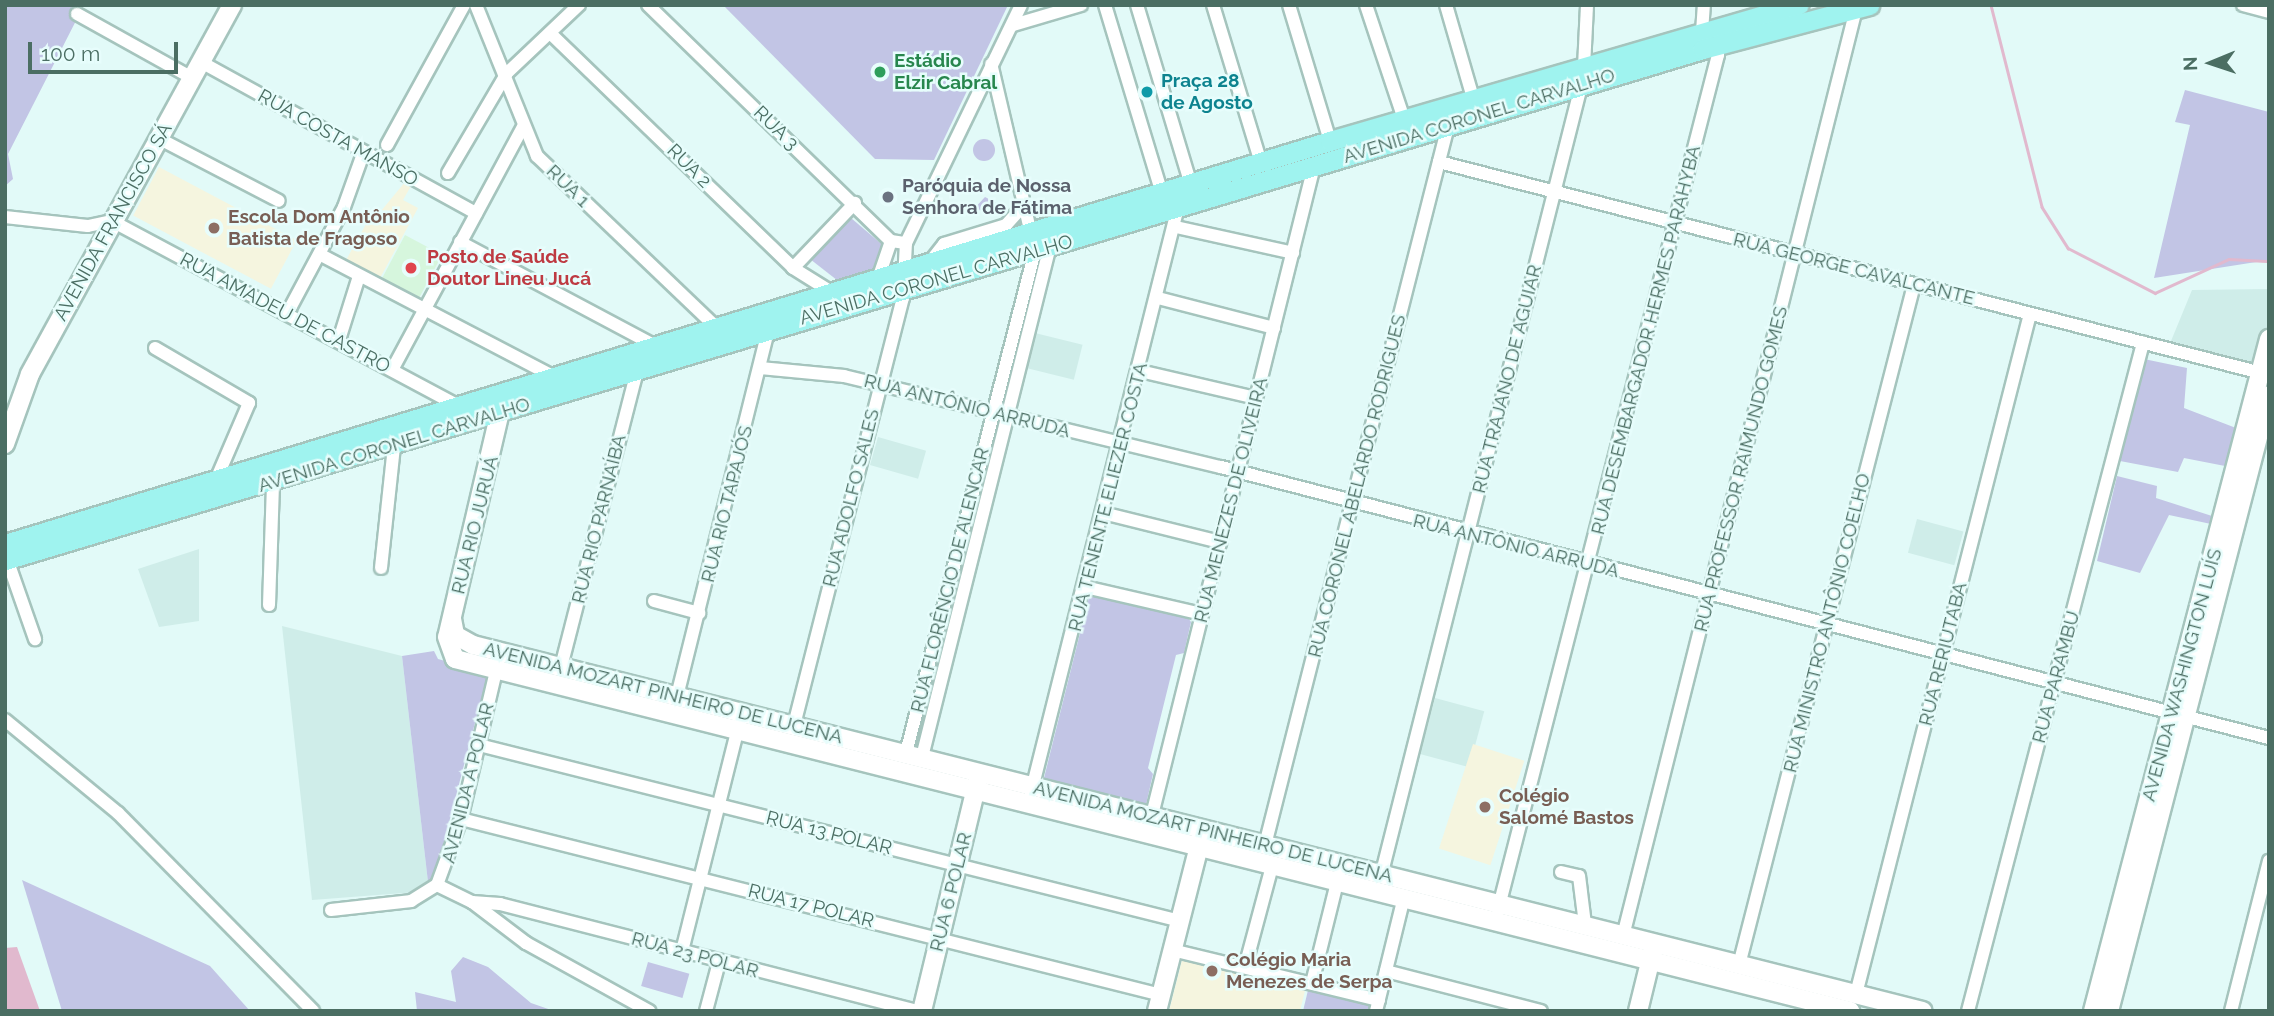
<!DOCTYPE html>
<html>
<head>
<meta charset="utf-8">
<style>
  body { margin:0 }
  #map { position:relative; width:2274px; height:1016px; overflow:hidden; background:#e2faf8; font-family:Raleway,sans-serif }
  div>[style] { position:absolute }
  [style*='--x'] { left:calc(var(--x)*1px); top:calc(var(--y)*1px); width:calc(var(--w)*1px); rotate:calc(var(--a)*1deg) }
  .residential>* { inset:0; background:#cfede9; transform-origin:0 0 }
  .education>* { inset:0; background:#f5f5df; transform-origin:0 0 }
  .medical>* { inset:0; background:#d6f6dd; transform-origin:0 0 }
  .green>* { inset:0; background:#c2c5e5; transform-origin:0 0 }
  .round { border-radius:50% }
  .water>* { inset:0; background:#e1b9ce }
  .stream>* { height:2.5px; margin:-1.25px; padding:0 1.25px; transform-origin:1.25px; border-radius:1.25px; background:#e1b9ce }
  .roads { filter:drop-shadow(2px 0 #a5c4bd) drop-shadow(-2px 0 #a5c4bd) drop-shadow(0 2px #a5c4bd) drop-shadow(0 -2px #a5c4bd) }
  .street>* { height:12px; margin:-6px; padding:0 6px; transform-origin:6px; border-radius:6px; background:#fff }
  .secondary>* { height:18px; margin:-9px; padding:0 9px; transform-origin:9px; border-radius:9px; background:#fff }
  .primary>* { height:19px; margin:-9.5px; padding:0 9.5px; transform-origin:9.5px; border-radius:9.5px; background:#9ff3ef }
  .dots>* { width:19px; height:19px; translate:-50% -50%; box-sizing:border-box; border:4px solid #e7fdfc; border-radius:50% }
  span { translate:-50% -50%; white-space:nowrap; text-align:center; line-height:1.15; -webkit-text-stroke:5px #e7fdfc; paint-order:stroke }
  .leisure-label { font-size:19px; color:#27864d; font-weight:700 }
  .left { translate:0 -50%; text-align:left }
  .culture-label { font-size:19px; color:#0d838f; font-weight:700 }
  .street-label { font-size:19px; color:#4b6e63 }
  .worship-label { font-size:19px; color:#5b616d; font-weight:700 }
  .education-label { font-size:19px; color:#785e54; font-weight:700 }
  .health-label { font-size:19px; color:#be3a42; font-weight:700 }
  .frame { position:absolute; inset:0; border:7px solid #4b6e63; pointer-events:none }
  .north { position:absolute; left:2176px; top:28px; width:70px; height:70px; -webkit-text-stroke:5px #e7fdfc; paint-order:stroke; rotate:268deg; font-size:19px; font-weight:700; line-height:28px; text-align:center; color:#4b6e63 }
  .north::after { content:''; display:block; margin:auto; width:24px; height:32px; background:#4b6e63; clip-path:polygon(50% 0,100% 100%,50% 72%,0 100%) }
  .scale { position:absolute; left:28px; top:42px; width:150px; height:32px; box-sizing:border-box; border:4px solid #4b6e63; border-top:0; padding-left:9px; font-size:21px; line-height:24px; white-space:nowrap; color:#4b6e63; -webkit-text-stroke:5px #e7fdfc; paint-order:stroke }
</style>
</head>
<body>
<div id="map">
  <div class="residential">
    <div style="clip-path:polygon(2269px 289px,2269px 380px,2260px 370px,2171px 341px,2192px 290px)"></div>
    <div style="left:1035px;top:333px;width:49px;height:36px;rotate:14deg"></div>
    <div style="left:878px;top:437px;width:50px;height:29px;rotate:16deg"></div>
    <div style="left:1917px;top:519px;width:48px;height:35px;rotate:15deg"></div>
    <div style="clip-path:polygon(199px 549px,199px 621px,159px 627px,138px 569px)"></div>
    <div style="clip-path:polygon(282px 626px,402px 656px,428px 882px,417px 892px,312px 900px)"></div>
    <div style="left:1435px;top:698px;width:51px;height:58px;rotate:15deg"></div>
  </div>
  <div class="education">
    <div style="left:159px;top:167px;width:156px;height:55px;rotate:28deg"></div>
    <div style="clip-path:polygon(405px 182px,411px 186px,403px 200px,418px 208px,379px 280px,345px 262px,375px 208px,381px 211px)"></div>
    <div style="left:1473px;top:744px;width:54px;height:110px;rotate:18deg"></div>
    <div style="clip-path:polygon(1183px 956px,1306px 987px,1300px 1011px,1169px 1011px)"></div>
  </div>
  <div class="medical">
    <div style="left:405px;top:235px;width:42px;height:52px;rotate:28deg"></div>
  </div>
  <div class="green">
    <div style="clip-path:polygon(5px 5px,84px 5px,8px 154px,13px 179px,5px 186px)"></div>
    <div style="clip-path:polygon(723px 5px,1008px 5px,934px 160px,875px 159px)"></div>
    <div style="clip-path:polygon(2185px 90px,2269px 112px,2269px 260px,2154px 278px,2190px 125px,2175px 122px)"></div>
    <div class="round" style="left:973px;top:139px;width:22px;height:22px"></div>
    <div style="clip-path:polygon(985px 197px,1006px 208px,972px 211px)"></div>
    <div style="clip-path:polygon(851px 218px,885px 247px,876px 271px,842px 284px,810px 259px)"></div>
    <div style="clip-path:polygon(2144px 359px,2187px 368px,2184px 408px,2236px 428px,2225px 466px,2184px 458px,2178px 472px,2120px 461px)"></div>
    <div style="clip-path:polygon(2117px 476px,2157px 486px,2156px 498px,2212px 516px,2211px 524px,2169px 515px,2140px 573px,2097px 561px)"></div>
    <div style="clip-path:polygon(1098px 593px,1186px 615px,1191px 622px,1184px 653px,1176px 655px,1148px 768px,1153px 774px,1145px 809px,1048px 786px,1044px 778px,1089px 597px)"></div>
    <div style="clip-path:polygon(434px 651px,438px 659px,488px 673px,434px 880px,428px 882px,402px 656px)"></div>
    <div style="clip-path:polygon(22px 880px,210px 966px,250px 1011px,62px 1011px)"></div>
    <div style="clip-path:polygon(463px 957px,488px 967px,531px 1003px,554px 1011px,417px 1011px,415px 992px,456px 1002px,451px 971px)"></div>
    <div style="left:648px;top:962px;width:43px;height:25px;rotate:16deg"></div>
    <div style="clip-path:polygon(1309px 986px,1373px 1004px,1371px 1011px,1303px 1011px)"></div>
  </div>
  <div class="water">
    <div style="clip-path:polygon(17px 947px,40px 1011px,5px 1011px,5px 948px)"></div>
  </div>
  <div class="stream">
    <div style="--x:1991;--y:5;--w:208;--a:75.8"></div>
    <div style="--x:2042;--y:207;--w:49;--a:57.6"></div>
    <div style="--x:2068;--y:248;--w:98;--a:27.3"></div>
    <div style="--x:2155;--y:293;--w:81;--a:-24.7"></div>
    <div style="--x:2229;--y:259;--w:37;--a:3"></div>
  </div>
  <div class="roads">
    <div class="street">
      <div style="--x:476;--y:5;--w:163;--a:68"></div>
      <div style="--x:537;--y:156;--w:249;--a:43.7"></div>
      <div style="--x:648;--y:5;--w:339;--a:44.2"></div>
      <div style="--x:891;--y:241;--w:15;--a:8"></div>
      <div style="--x:1105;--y:5;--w:197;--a:73.2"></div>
      <div style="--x:1137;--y:5;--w:188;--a:73.3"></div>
      <div style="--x:1213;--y:5;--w:165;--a:73.1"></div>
      <div style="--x:1289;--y:5;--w:142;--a:73.2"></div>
      <div style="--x:1366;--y:5;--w:120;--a:71.6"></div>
      <div style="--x:1446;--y:5;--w:97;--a:73.8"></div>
      <div style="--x:2243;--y:5;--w:27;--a:15"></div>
      <div style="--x:77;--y:14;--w:132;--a:29.1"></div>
      <div style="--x:1013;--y:25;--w:71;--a:-16.4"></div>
      <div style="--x:550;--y:33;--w:338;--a:44"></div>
      <div style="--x:793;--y:268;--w:47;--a:32"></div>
      <div style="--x:201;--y:62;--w:314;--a:28.8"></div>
      <div style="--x:1584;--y:67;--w:62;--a:-87.2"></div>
      <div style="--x:158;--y:138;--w:136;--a:27.5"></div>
      <div style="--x:387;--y:145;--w:160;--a:-61.2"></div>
      <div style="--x:1439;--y:162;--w:857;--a:14.39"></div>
      <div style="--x:448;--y:173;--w:116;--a:-59.5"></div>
      <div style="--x:507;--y:73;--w:99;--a:-43.4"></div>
      <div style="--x:5;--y:217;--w:83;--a:6.2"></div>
      <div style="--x:88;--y:226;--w:25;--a:-12"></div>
      <div style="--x:112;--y:221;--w:392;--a:28.1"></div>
      <div style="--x:1176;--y:227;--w:120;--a:12.5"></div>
      <div style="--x:460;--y:242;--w:222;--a:28"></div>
      <div style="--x:321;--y:255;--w:261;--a:27.6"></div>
      <div style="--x:930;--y:262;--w:23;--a:-52"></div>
      <div style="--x:944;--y:244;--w:65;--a:-17"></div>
      <div style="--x:1006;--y:225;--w:24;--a:-48"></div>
      <div style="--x:793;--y:268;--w:90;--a:-46.4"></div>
      <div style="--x:878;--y:279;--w:40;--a:-71.1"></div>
      <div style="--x:1158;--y:298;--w:120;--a:14.5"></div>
      <div style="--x:288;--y:312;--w:119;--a:-61.9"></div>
      <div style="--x:344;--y:207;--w:56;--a:-70.3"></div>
      <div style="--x:339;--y:340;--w:67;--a:-72.6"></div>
      <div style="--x:155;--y:348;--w:109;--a:30.3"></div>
      <div style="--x:249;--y:403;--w:84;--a:113.2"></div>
      <div style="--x:761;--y:368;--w:83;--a:5.5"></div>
      <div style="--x:844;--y:376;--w:388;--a:13.6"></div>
      <div style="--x:1221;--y:467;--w:1082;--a:14.5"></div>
      <div style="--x:392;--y:370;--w:276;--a:-61.7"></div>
      <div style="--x:1140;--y:371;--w:119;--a:13.1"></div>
      <div style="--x:1103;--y:513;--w:121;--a:13.9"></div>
      <div style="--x:7;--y:559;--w:85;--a:70.7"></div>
      <div style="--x:381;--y:568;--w:132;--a:-83.9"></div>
      <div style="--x:1085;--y:587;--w:120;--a:13"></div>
      <div style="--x:654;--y:601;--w:47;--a:14.9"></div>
      <div style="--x:269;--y:605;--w:122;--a:-88.1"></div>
      <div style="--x:561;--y:667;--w:305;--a:-75.6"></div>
      <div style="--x:677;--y:696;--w:381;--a:-76"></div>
      <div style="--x:5;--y:720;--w:146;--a:39.5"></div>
      <div style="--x:118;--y:813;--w:278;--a:45.4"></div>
      <div style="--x:794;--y:725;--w:441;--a:-75.7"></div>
      <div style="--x:903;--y:298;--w:55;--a:-86.9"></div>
      <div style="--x:906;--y:243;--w:264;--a:-64.2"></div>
      <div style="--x:479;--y:745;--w:723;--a:14.09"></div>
      <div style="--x:906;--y:753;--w:518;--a:-75.59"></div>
      <div style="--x:1035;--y:251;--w:192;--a:-103.2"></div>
      <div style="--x:922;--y:757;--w:527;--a:-75.94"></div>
      <div style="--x:1031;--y:793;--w:608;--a:-75.92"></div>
      <div style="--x:461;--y:819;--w:722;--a:14.11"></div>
      <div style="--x:1150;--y:823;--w:677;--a:-75.98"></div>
      <div style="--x:1265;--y:845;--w:742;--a:-75.72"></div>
      <div style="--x:1561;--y:872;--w:18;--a:13"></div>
      <div style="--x:1579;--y:876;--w:48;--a:82.9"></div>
      <div style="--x:1381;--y:876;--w:815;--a:-75.79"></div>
      <div style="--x:437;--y:885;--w:39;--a:26"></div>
      <div style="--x:472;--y:902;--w:68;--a:37.2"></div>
      <div style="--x:526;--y:943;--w:141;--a:28.9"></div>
      <div style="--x:472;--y:902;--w:28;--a:4"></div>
      <div style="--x:500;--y:904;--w:431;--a:14.4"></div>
      <div style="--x:331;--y:910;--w:81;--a:-6.4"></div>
      <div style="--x:411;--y:901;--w:31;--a:-32"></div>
      <div style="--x:437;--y:885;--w:70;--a:-70"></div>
      <div style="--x:461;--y:819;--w:160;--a:-76.7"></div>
      <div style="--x:1498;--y:910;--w:883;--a:-75.57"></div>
      <div style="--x:1718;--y:55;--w:28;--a:-125"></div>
      <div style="--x:1702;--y:32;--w:27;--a:-86"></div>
      <div style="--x:1624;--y:932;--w:956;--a:-75.89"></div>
      <div style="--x:1172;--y:950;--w:213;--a:13.6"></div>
      <div style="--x:682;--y:951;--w:234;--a:-75.9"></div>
      <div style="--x:1740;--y:961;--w:698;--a:-75.57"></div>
      <div style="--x:1245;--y:967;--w:105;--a:-75"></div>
      <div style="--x:1386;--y:971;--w:160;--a:14.5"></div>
      <div style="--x:1312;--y:983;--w:111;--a:-76"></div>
      <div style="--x:1856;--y:994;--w:702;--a:-75.65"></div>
      <div style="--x:706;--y:1011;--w:51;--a:-75.1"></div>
      <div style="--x:1376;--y:1011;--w:117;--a:-76.2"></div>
      <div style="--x:1968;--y:1011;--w:691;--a:-75.32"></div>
      <div style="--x:2231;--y:1011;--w:155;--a:-75.8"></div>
    </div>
    <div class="secondary">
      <div style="--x:503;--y:399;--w:244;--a:103.2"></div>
      <div style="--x:447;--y:637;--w:23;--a:70"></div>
      <div style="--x:455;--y:659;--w:1439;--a:14.16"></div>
      <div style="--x:5;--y:444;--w:74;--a:-70.3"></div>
      <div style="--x:30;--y:374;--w:421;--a:-61.3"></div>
      <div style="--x:452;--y:619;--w:16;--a:79"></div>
      <div style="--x:455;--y:635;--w:21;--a:29"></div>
      <div style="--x:473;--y:645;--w:1495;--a:14.17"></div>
      <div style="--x:922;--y:1011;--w:235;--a:-76.4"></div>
      <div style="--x:1157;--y:1011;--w:179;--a:-75.7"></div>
      <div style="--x:1638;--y:1011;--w:63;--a:-76.2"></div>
      <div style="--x:2093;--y:1011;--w:695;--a:-75.32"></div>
      <div style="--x:2109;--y:1011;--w:636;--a:-75.44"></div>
    </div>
    <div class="primary">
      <div style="--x:5;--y:544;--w:1385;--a:-16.92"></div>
      <div style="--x:1330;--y:141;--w:488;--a:-16.2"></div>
      <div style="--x:5;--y:560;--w:1773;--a:-16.75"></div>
      <div style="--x:1703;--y:49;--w:172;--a:-14.8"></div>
    </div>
  </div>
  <div class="dots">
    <div style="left:880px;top:72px;background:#2e9e5b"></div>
    <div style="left:1147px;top:92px;background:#0f9aa8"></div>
    <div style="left:888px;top:197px;background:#6b7280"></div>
    <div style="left:214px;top:228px;background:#8d6e63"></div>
    <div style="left:411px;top:268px;background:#e0444e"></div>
    <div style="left:1485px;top:807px;background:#8d6e63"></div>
    <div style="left:1212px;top:971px;background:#8d6e63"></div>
  </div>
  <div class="leisure-label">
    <span class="left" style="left:894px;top:72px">Estádio<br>Elzir Cabral</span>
  </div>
  <div class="culture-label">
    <span class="left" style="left:1161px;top:92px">Praça 28<br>de Agosto</span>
  </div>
  <div class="street-label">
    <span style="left:1479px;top:116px;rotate:-17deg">AVENIDA CORONEL CARVALHO</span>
    <span style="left:776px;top:128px;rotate:44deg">RUA 3</span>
    <span style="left:338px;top:138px;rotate:29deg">RUA COSTA MANSO</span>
    <span style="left:689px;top:166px;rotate:45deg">RUA 2</span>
    <span style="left:568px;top:186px;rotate:44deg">RUA 1</span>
    <span style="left:113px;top:222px;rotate:-61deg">AVENIDA FRANCISCO SÁ</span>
    <span style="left:1854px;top:269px;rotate:14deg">RUA GEORGE CAVALCANTE</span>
    <span style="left:936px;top:280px;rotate:-16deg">AVENIDA CORONEL CARVALHO</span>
    <span style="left:285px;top:313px;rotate:28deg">RUA AMADEU DE CASTRO</span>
    <span style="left:1646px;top:340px;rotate:-76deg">RUA DESEMBARGADOR HERMES PARAHYBA</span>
    <span style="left:1507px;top:379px;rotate:-76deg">RUA TRAJANO DE AGUIAR</span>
    <span style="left:967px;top:406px;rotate:14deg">RUA ANTÔNIO ARRUDA</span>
    <span style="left:394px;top:445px;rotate:-17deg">AVENIDA CORONEL CARVALHO</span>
    <span style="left:1741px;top:469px;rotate:-76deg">RUA PROFESSOR RAIMUNDO GOMES</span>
    <span style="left:1357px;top:486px;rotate:-76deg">RUA CORONEL ABELARDO RODRIGUES</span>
    <span style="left:1108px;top:497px;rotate:-76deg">RUA TENENTE ELIEZER COSTA</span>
    <span style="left:851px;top:498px;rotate:-76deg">RUA ADOLFO SALES</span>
    <span style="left:1231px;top:500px;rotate:-76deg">RUA MENEZES DE OLIVEIRA</span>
    <span style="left:727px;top:504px;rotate:-76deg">RUA RIO TAPAJÓS</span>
    <span style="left:599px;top:519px;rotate:-76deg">RUA RIO PARNAÍBA</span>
    <span style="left:475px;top:525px;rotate:-76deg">RUA RIO JURUÁ</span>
    <span style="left:1516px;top:546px;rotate:14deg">RUA ANTÔNIO ARRUDA</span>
    <span style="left:950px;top:580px;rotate:-76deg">RUA FLORÊNCIO DE ALENCAR</span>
    <span style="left:1827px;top:623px;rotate:-76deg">RUA MINISTRO ANTÔNIO COELHO</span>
    <span style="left:1943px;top:654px;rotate:-76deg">RUA RERIUTABA</span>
    <span style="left:2182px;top:675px;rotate:-75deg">AVENIDA WASHINGTON LUÍS</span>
    <span style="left:2056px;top:677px;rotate:-75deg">RUA PARAMBU</span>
    <span style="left:663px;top:693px;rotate:14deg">AVENIDA MOZART PINHEIRO DE LUCENA</span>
    <span style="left:468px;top:783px;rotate:-76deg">AVENIDA A POLAR</span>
    <span style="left:1213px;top:832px;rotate:14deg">AVENIDA MOZART PINHEIRO DE LUCENA</span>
    <span style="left:829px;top:833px;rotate:14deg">RUA 13 POLAR</span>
    <span style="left:951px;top:892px;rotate:-76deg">RUA 6 POLAR</span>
    <span style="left:811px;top:906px;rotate:14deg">RUA 17 POLAR</span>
    <span style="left:695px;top:955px;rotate:15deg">RUA 23 POLAR</span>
  </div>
  <div class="worship-label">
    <span class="left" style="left:902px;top:197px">Paróquia de Nossa<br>Senhora de Fátima</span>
  </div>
  <div class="education-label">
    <span class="left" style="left:228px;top:228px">Escola Dom Antônio<br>Batista de Fragoso</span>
    <span class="left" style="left:1499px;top:807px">Colégio<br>Salomé Bastos</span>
    <span class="left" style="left:1226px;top:971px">Colégio Maria<br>Menezes de Serpa</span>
  </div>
  <div class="health-label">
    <span class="left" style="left:427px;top:268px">Posto de Saúde<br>Doutor Lineu Jucá</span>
  </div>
  <div class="frame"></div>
  <div class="north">N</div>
  <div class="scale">100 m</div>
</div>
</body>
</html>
